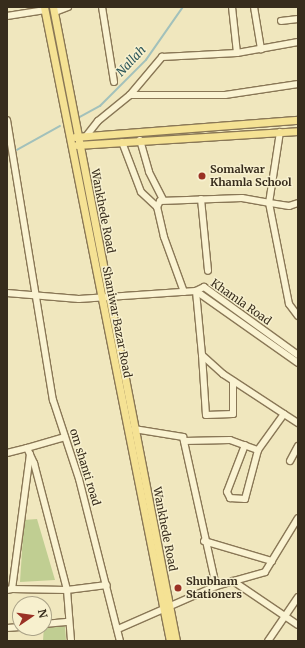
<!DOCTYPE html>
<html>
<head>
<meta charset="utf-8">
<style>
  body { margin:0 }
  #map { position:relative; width:305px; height:648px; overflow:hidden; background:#f0e7be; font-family:Merriweather,serif }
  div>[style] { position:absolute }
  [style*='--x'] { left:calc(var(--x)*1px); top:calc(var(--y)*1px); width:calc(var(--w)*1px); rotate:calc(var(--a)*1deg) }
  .green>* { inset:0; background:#c0ce92 }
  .stream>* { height:1.5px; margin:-0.75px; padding:0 0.75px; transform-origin:0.75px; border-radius:0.75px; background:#a2c1bb }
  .roads { filter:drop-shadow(1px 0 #897756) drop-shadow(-1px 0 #897756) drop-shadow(0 1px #897756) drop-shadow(0 -1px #897756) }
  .minor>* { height:6px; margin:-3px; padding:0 3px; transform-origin:3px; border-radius:3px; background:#faf3d2 }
  .major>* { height:7px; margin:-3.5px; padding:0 3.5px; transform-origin:3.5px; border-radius:3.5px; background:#f5e294 }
  .dots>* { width:11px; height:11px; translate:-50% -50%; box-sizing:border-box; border:2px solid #f7f0ce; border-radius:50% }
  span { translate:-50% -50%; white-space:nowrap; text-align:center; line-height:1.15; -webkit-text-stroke:3px #f7f0ce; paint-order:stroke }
  .poi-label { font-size:11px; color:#372c1c; font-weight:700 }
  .left { translate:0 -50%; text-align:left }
  .street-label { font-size:11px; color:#372c1c }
  .water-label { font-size:12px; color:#2a5558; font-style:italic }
  .frame { position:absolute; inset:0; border:8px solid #372c1c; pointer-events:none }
  .north { position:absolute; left:12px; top:596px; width:40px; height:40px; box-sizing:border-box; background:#f7f0ce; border:1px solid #aaa287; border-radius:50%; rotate:77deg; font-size:11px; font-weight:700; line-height:16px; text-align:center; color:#372c1c }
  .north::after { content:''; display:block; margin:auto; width:14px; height:18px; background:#9a3124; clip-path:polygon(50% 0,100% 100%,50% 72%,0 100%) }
</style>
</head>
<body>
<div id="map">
  <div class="green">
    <div style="clip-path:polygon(37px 519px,55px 580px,20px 582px,24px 520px)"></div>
    <div style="clip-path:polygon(65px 625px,66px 641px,43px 641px,44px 626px)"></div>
  </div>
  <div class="stream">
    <div style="--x:80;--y:117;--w:23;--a:-29"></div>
    <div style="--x:100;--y:106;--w:65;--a:-45"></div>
    <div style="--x:146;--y:60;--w:65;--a:-55.1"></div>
    <div style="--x:17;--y:150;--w:49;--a:-29.2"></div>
  </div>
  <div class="roads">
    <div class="minor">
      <div style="--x:102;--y:7;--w:76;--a:80.9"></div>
      <div style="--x:232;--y:7;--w:46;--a:83.8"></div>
      <div style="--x:254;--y:7;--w:43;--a:80.5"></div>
      <div style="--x:55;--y:12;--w:14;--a:-21"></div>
      <div style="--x:7;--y:16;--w:37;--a:-9"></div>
      <div style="--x:281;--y:21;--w:17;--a:-7"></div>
      <div style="--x:130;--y:95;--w:50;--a:-49.9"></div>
      <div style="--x:162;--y:57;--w:75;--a:-3.1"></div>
      <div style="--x:237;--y:53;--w:62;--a:-10.2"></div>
      <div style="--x:7;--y:120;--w:284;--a:80.7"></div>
      <div style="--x:53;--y:400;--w:83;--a:71.8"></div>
      <div style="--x:79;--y:479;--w:167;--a:75.8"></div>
      <div style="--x:87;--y:135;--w:18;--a:-52"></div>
      <div style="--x:98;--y:121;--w:41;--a:-39.1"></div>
      <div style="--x:130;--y:95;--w:95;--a:0"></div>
      <div style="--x:225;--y:95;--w:74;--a:-8.6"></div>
      <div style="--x:140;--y:140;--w:33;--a:74"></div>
      <div style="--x:149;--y:172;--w:31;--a:63"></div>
      <div style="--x:122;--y:142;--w:53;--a:69.2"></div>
      <div style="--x:141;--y:192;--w:22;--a:43"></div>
      <div style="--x:201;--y:199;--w:72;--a:84.4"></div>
      <div style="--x:298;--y:203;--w:9;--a:162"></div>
      <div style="--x:289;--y:206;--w:20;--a:-171"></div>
      <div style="--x:269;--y:203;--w:103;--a:78.8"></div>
      <div style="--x:289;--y:304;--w:15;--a:53"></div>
      <div style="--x:196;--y:291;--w:125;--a:35.2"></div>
      <div style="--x:184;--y:292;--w:59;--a:-110"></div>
      <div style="--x:164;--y:237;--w:31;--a:-103"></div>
      <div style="--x:157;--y:207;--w:7;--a:-63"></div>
      <div style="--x:160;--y:201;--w:82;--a:-2.1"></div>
      <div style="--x:242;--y:198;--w:27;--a:10"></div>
      <div style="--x:269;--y:203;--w:72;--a:-81.2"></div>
      <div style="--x:7;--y:293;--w:72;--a:4.8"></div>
      <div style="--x:79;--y:299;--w:117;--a:-3.9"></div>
      <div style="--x:196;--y:291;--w:9;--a:-27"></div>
      <div style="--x:204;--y:287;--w:116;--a:35.9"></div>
      <div style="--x:202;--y:355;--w:60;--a:86.2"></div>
      <div style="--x:206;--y:415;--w:27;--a:-2"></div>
      <div style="--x:233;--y:414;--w:33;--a:-90"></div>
      <div style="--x:284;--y:414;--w:17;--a:33"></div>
      <div style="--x:134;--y:429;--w:50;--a:9.3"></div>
      <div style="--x:183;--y:437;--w:153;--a:77.5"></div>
      <div style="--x:65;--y:437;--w:40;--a:164"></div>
      <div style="--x:27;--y:448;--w:17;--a:65"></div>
      <div style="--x:34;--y:463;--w:131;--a:75.4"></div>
      <div style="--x:67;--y:590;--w:40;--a:-7.1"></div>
      <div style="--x:184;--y:441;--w:46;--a:-1.2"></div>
      <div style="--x:230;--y:440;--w:30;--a:20"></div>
      <div style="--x:258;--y:450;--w:44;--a:-54.2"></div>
      <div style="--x:284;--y:414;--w:73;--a:-146.7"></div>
      <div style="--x:223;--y:374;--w:28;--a:-138"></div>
      <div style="--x:202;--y:355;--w:64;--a:-95.4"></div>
      <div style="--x:245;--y:445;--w:50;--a:111"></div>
      <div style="--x:227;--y:492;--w:7;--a:63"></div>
      <div style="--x:230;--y:498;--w:15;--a:4"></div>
      <div style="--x:245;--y:499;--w:51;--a:-75.1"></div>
      <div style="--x:7;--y:453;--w:21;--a:-14"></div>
      <div style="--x:290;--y:461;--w:17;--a:-62"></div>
      <div style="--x:204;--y:541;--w:71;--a:16.4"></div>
      <div style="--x:233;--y:581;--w:78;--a:34.1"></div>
      <div style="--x:12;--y:589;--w:55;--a:1"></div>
      <div style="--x:67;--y:590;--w:51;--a:85.5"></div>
      <div style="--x:7;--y:590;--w:5;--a:-11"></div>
      <div style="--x:12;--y:589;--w:136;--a:-82.4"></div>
      <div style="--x:44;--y:624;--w:25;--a:-5"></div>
      <div style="--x:7;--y:628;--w:13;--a:-4"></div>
      <div style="--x:118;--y:629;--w:107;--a:-23.7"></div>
      <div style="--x:216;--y:586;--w:51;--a:-15.9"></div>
      <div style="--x:265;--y:572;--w:63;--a:-58.6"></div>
      <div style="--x:268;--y:641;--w:53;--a:-55.7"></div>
    </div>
    <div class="major">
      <div style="--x:44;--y:7;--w:646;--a:78.76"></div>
      <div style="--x:53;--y:7;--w:646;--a:79.02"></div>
      <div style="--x:75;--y:137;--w:224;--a:-4.4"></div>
      <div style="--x:77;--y:145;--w:221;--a:-3.6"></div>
    </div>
  </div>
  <div class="dots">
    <div style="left:202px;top:176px;background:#9a3124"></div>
    <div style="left:178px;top:588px;background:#9a3124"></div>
  </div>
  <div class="poi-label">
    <span class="left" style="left:210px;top:176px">Somalwar<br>Khamla School</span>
    <span class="left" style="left:186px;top:588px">Shubham<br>Stationers</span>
  </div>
  <div class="street-label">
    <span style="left:103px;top:211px;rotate:79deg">Wankhede Road</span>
    <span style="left:241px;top:302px;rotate:35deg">Khamla Road</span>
    <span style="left:117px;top:322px;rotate:79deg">Shaniwar Bazar Road</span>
    <span style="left:85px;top:467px;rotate:73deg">om shanti road</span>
    <span style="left:165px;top:529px;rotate:79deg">Wankhede Road</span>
  </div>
  <div class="water-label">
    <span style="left:131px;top:61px;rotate:-47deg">Nallah</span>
  </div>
  <div class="frame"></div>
  <div class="north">N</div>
</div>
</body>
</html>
